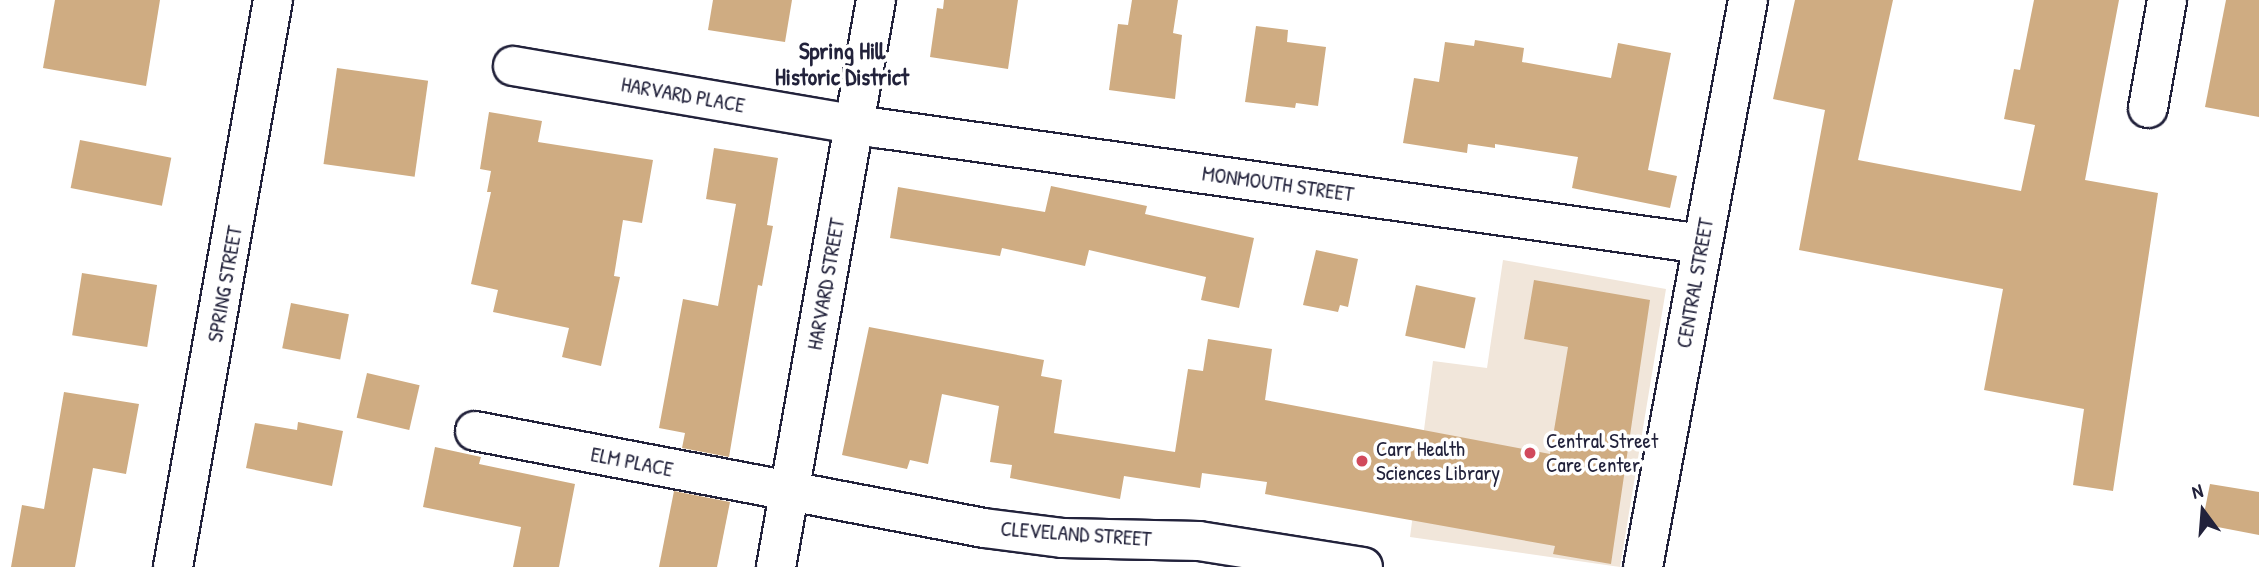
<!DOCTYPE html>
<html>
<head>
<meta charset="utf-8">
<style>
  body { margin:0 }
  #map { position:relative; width:2259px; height:567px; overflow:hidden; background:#fff; font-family:"Patrick Hand",sans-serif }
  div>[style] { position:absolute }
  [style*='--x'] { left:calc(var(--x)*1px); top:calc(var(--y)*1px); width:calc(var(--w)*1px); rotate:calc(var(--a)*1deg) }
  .built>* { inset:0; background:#f1e6da }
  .building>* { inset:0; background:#cfac82; transform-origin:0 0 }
  .roads { filter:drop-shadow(2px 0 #22223b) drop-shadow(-2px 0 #22223b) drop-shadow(0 2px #22223b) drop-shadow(0 -2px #22223b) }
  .minor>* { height:38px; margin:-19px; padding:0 19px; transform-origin:19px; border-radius:19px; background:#fff }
  .tertiary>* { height:38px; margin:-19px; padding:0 19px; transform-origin:19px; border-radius:19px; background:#fff }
  .dots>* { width:19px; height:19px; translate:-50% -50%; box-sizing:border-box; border:4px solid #fff; border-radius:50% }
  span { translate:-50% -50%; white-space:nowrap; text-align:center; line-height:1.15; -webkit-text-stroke:7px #fff; paint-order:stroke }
  .street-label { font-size:21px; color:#22223b }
  .poi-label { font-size:21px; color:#22223b }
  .left { translate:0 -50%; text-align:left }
  .neighbourhood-label { font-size:23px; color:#22223b; font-weight:700 }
  .north { position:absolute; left:2168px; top:476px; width:70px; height:70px; -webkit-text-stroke:5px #fff; paint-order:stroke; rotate:344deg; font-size:19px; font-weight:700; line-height:28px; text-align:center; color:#22223b }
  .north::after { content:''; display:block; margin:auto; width:24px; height:32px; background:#22223b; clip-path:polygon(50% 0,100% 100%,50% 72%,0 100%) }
</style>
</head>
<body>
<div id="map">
  <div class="built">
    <div style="clip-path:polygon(1503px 260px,1666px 289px,1620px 567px,1410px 537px,1433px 361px,1487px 368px)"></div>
  </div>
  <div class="building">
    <div style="clip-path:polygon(55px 0,160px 0,146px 86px,43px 68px)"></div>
    <div style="clip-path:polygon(713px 0,792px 0,785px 42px,708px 30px)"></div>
    <div style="clip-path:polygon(944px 0,1018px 0,1008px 69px,930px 57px,937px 8px,943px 9px)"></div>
    <div style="clip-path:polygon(1132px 0,1178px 0,1173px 33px,1182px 35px,1175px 99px,1109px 90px,1118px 24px,1128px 25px)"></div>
    <div style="clip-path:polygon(1795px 0,1893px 0,1858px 160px,2021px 191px,2035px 125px,2004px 119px,2014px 69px,2020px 70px,2034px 0,2119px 0,2085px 180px,2158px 193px,2113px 491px,2073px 485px,2084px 409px,1984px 390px,2003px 289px,1799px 250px,1825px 110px,1773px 99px)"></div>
    <div style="clip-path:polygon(2226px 0,2259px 0,2259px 117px,2205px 107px)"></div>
    <div style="clip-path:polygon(1256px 26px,1288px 30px,1287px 42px,1326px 47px,1318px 106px,1296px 103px,1295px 108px,1245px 102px)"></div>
    <div style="clip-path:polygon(1475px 40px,1524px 48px,1522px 62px,1611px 78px,1618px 43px,1671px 53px,1648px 170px,1677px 176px,1670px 208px,1572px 188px,1578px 157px,1495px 144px,1495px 148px,1468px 144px,1467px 153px,1403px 143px,1414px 78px,1439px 82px,1445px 42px,1474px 46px)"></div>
    <div style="left:337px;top:68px;width:92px;height:97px;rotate:8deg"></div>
    <div style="clip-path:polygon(489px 112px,542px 121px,538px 142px,653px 160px,642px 223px,623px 220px,614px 276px,620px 277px,601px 366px,562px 357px,569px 328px,493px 312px,498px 290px,471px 284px,491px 192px,487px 192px,491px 171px,480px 169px)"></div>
    <div style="left:80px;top:140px;width:93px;height:49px;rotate:11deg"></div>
    <div style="clip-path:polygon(714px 148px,778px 158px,767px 225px,773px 226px,762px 286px,758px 285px,729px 457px,682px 448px,685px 433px,659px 428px,683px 299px,718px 306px,736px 204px,706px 199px)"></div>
    <div style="clip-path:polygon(1051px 186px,1147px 206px,1145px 214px,1254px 238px,1239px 308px,1201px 300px,1206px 277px,1089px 250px,1085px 266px,1002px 248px,1000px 256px,890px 238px,898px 187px,1045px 212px)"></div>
    <div style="clip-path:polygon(1316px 250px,1358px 259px,1348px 307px,1340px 305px,1338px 312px,1303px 305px)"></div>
    <div style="left:82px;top:273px;width:76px;height:63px;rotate:9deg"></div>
    <div style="clip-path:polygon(1534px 280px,1650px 300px,1611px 564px,1553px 554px,1555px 546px,1265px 494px,1267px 482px,1202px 473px,1200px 488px,1124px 476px,1120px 499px,1010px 478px,1012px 465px,990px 462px,999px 406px,942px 394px,928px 464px,910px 460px,907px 469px,842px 455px,869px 327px,1044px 360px,1041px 376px,1062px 380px,1054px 433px,1175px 452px,1188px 369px,1203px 371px,1208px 339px,1272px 349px,1265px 400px,1550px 454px,1568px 347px,1524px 339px)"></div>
    <div style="left:1416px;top:285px;width:61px;height:52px;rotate:12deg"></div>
    <div style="left:291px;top:303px;width:59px;height:46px;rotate:11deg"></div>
    <div style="left:367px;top:373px;width:54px;height:46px;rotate:13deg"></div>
    <div style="clip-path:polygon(64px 392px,139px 404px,126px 474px,93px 468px,75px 567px,11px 567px,22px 505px,44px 509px)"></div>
    <div style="clip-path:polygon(298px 422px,343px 431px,332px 486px,246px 468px,255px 423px,297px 430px)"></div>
    <div style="clip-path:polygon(435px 447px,481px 457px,479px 464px,575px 484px,559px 567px,513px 567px,521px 527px,423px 507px)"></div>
    <div style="clip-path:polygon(2210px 484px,2259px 492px,2259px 535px,2202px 524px)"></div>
    <div style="clip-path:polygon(674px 491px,730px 502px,717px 567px,659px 567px)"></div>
  </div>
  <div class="roads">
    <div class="minor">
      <div style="--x:513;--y:66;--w:369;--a:9.7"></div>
      <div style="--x:877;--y:128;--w:833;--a:8"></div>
      <div style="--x:2148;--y:108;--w:110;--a:-80"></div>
      <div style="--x:475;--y:431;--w:518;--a:10.79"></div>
      <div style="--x:984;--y:528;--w:80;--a:7.2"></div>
      <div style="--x:1063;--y:538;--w:136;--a:1.3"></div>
      <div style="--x:1199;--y:541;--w:166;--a:9"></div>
      <div style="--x:173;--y:567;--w:576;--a:-80"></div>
      <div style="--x:776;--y:567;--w:576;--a:-80"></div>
    </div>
    <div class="tertiary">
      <div style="--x:1643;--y:567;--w:577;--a:-79.51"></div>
    </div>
  </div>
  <div class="dots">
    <div style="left:1530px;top:453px;background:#d1495b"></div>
    <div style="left:1362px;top:461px;background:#d1495b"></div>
  </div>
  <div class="street-label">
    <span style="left:683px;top:95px;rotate:10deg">HARVARD PLACE</span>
    <span style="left:1278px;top:184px;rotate:8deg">MONMOUTH STREET</span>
    <span style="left:1695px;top:283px;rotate:-80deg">CENTRAL STREET</span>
    <span style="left:225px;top:284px;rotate:-80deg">SPRING STREET</span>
    <span style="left:826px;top:284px;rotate:-80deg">HARVARD STREET</span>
    <span style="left:632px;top:462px;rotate:11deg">ELM PLACE</span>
    <span style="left:1076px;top:534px;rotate:4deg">CLEVELAND STREET</span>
  </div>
  <div class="poi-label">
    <span class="left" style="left:1546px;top:453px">Central Street<br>Care Center</span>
    <span class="left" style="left:1376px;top:461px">Carr Health<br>Sciences Library</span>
  </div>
  <div class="neighbourhood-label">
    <span style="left:842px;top:64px">Spring Hill<br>Historic District</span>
  </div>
  <div class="north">N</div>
</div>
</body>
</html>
